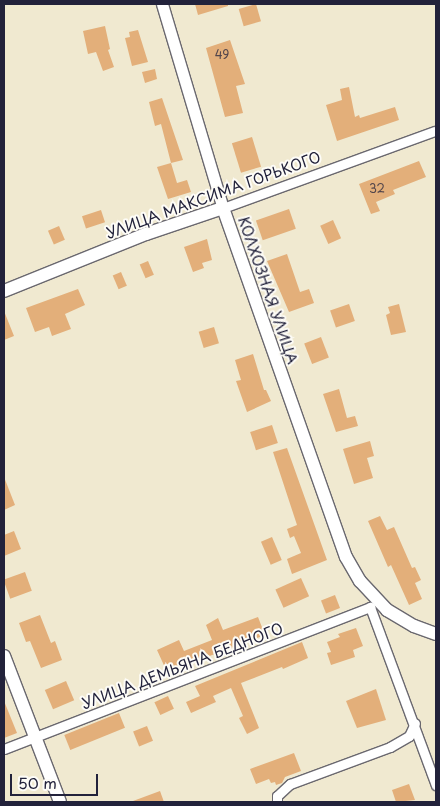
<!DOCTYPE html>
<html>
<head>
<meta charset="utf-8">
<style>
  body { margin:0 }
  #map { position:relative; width:440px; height:806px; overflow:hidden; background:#f0e9d0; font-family:"Playpen Sans",sans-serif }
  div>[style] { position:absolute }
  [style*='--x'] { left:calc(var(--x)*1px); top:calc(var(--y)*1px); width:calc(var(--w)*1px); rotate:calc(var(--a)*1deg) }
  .building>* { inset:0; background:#e3af7a; transform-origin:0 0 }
  .roads { filter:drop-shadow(1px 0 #6a686f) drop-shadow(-1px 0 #6a686f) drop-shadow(0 1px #6a686f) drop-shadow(0 -1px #6a686f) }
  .minor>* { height:9px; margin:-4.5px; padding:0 4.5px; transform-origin:4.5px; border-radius:4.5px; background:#fff }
  .tertiary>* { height:11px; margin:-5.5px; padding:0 5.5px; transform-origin:5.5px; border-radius:5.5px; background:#fff }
  .secondary>* { height:12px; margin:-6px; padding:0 6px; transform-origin:6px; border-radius:6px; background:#fff }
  span { translate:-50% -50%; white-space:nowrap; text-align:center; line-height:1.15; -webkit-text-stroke:4px #fdfcf7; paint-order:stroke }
  .number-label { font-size:12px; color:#52454b }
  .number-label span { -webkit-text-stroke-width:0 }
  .street-label { font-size:15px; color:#22223b }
  .frame { position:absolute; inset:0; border:5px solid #22223b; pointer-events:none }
  .scale { position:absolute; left:10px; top:774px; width:88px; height:22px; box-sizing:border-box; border:2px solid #22223b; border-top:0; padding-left:6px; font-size:15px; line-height:18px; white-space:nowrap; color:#22223b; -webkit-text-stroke:4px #fdfcf7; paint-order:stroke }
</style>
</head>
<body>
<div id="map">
  <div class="building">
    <div style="clip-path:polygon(195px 4px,228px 4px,228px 6px,198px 15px)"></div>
    <div style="left:256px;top:4px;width:18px;height:18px;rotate:74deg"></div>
    <div style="clip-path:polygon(105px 26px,110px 49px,108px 50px,114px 67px,103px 71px,96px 52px,88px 54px,83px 31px)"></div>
    <div style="clip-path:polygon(138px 30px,148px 62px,132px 66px,125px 38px,130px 37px,129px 32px)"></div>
    <div style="clip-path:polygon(230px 40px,245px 84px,236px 86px,243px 113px,225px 117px,206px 48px)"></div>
    <div style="clip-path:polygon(155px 69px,157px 79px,145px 83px,142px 72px)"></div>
    <div style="clip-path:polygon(349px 87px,355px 117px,359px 115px,360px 118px,395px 107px,399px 120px,337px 141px,326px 105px,342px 100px,340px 89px)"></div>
    <div style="clip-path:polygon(162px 98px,183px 160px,171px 163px,161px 124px,155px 126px,149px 102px)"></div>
    <div style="left:252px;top:137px;width:31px;height:21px;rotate:73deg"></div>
    <div style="clip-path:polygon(419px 161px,426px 177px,393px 190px,395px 194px,376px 202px,380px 211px,371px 214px,359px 184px)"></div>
    <div style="clip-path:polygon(171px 163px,177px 183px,187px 180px,191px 192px,168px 199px,157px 167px)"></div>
    <div style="left:289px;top:209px;width:21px;height:35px;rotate:71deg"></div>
    <div style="left:101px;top:210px;width:13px;height:20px;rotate:72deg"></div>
    <div style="left:333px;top:220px;width:20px;height:14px;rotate:66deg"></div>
    <div style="left:59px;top:226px;width:15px;height:12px;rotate:67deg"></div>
    <div style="clip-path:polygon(207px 239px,212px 260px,202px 263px,204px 268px,193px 272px,184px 247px)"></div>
    <div style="clip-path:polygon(287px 254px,300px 292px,309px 289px,314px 303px,289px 312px,267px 261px)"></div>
    <div style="left:148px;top:261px;width:15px;height:9px;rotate:67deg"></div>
    <div style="left:121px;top:272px;width:15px;height:9px;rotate:67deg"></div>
    <div style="clip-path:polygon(78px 289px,85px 305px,65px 314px,71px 329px,52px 336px,49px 327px,35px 332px,26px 308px)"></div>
    <div style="left:349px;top:304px;width:18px;height:20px;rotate:71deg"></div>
    <div style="clip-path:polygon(399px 304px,406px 332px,391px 335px,386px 315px,390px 313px,388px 307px)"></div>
    <div style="clip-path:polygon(4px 311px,14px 336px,4px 340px)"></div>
    <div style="left:214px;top:327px;width:17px;height:16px;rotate:73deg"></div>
    <div style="left:321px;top:337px;width:22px;height:18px;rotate:69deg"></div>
    <div style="clip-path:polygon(253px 354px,264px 390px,266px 390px,271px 401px,247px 412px,236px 381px,241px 380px,235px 360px)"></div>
    <div style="clip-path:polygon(339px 389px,347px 418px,355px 416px,358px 426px,336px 432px,323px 394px)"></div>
    <div style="left:272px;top:425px;width:19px;height:23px;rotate:72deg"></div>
    <div style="clip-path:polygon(370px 441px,374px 456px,367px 458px,373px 478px,354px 484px,343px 449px)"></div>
    <div style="clip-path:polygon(287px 448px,327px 560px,292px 574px,287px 559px,301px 553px,294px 536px,290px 538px,287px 529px,297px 525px,273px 452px)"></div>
    <div style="clip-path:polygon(4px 477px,15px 505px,4px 510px)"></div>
    <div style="clip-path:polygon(380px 516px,387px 530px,394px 527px,412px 568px,415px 567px,421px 580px,415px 583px,422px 599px,409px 605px,391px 565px,388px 567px,368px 521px)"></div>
    <div style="clip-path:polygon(14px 531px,21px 549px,4px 556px,4px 535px)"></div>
    <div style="left:272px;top:537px;width:25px;height:12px;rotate:67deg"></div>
    <div style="left:25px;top:572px;width:20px;height:23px;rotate:70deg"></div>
    <div style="left:301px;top:578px;width:20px;height:28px;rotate:66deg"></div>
    <div style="left:335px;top:595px;width:14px;height:15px;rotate:69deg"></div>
    <div style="clip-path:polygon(40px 615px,51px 643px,55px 641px,62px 660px,41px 668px,30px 641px,26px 642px,19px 623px)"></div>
    <div style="clip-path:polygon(258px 617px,265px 635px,167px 672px,157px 650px,179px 640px,184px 651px,212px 640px,206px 625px,218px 618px,223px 630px)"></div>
    <div style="clip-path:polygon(356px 628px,363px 646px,353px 650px,355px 657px,331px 665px,327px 653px,331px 652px,327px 642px,340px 637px,338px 634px)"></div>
    <div style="clip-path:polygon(302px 642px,308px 658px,283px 669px,282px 667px,241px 683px,259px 728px,247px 734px,239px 718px,243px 716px,231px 688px,213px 696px,216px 702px,191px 713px,186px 702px,200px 696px,195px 686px)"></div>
    <div style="left:66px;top:681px;width:21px;height:23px;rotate:67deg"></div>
    <div style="clip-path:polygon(376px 689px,386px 720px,357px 728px,346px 701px)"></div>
    <div style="left:168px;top:696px;width:14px;height:15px;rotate:65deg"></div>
    <div style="clip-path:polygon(4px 701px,17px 733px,4px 738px)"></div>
    <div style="left:119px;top:713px;width:16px;height:59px;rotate:68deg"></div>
    <div style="left:147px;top:726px;width:16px;height:15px;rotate:68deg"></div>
    <div style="clip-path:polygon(294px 753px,301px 771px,285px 777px,282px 783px,276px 785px,275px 782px,271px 783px,269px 779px,256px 784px,250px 769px)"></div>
    <div style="clip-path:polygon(409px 784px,415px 800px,396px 802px,392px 790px)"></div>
    <div style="clip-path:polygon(160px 791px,164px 802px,133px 802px,133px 801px)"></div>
  </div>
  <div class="roads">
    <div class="minor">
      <div style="--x:223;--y:208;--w:225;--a:-20"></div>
      <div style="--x:370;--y:607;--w:190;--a:69.7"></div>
      <div style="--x:4;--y:749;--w:393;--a:-21.2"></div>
      <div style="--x:277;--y:802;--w:6;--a:-90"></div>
      <div style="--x:277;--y:796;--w:18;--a:-43"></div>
      <div style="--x:290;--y:784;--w:107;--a:-20.3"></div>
      <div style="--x:390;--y:747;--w:22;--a:-30"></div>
      <div style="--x:409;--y:736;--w:14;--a:-65"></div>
    </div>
    <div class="tertiary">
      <div style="--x:162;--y:4;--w:213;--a:73.4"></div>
    </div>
    <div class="secondary">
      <div style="--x:4;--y:291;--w:153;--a:-21.9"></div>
      <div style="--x:146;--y:234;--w:81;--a:-18.7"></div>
      <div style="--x:223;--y:208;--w:370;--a:70.6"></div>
      <div style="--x:346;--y:557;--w:28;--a:60"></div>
      <div style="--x:360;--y:581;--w:40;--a:47"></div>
      <div style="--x:387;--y:610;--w:31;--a:31"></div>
      <div style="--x:414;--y:626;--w:23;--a:20"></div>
      <div style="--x:4;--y:656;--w:156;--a:69"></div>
    </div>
  </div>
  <div class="number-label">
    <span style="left:222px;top:55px">49</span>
    <span style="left:377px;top:189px">32</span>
  </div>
  <div class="street-label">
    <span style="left:213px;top:194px;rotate:-20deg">УЛИЦА МАКСИМА ГОРЬКОГО</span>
    <span style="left:269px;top:290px;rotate:71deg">КОЛХОЗНАЯ УЛИЦА</span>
    <span style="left:182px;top:665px;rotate:-21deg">УЛИЦА ДЕМЬЯНА БЕДНОГО</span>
  </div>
  <div class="frame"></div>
  <div class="scale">50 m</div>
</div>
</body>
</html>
